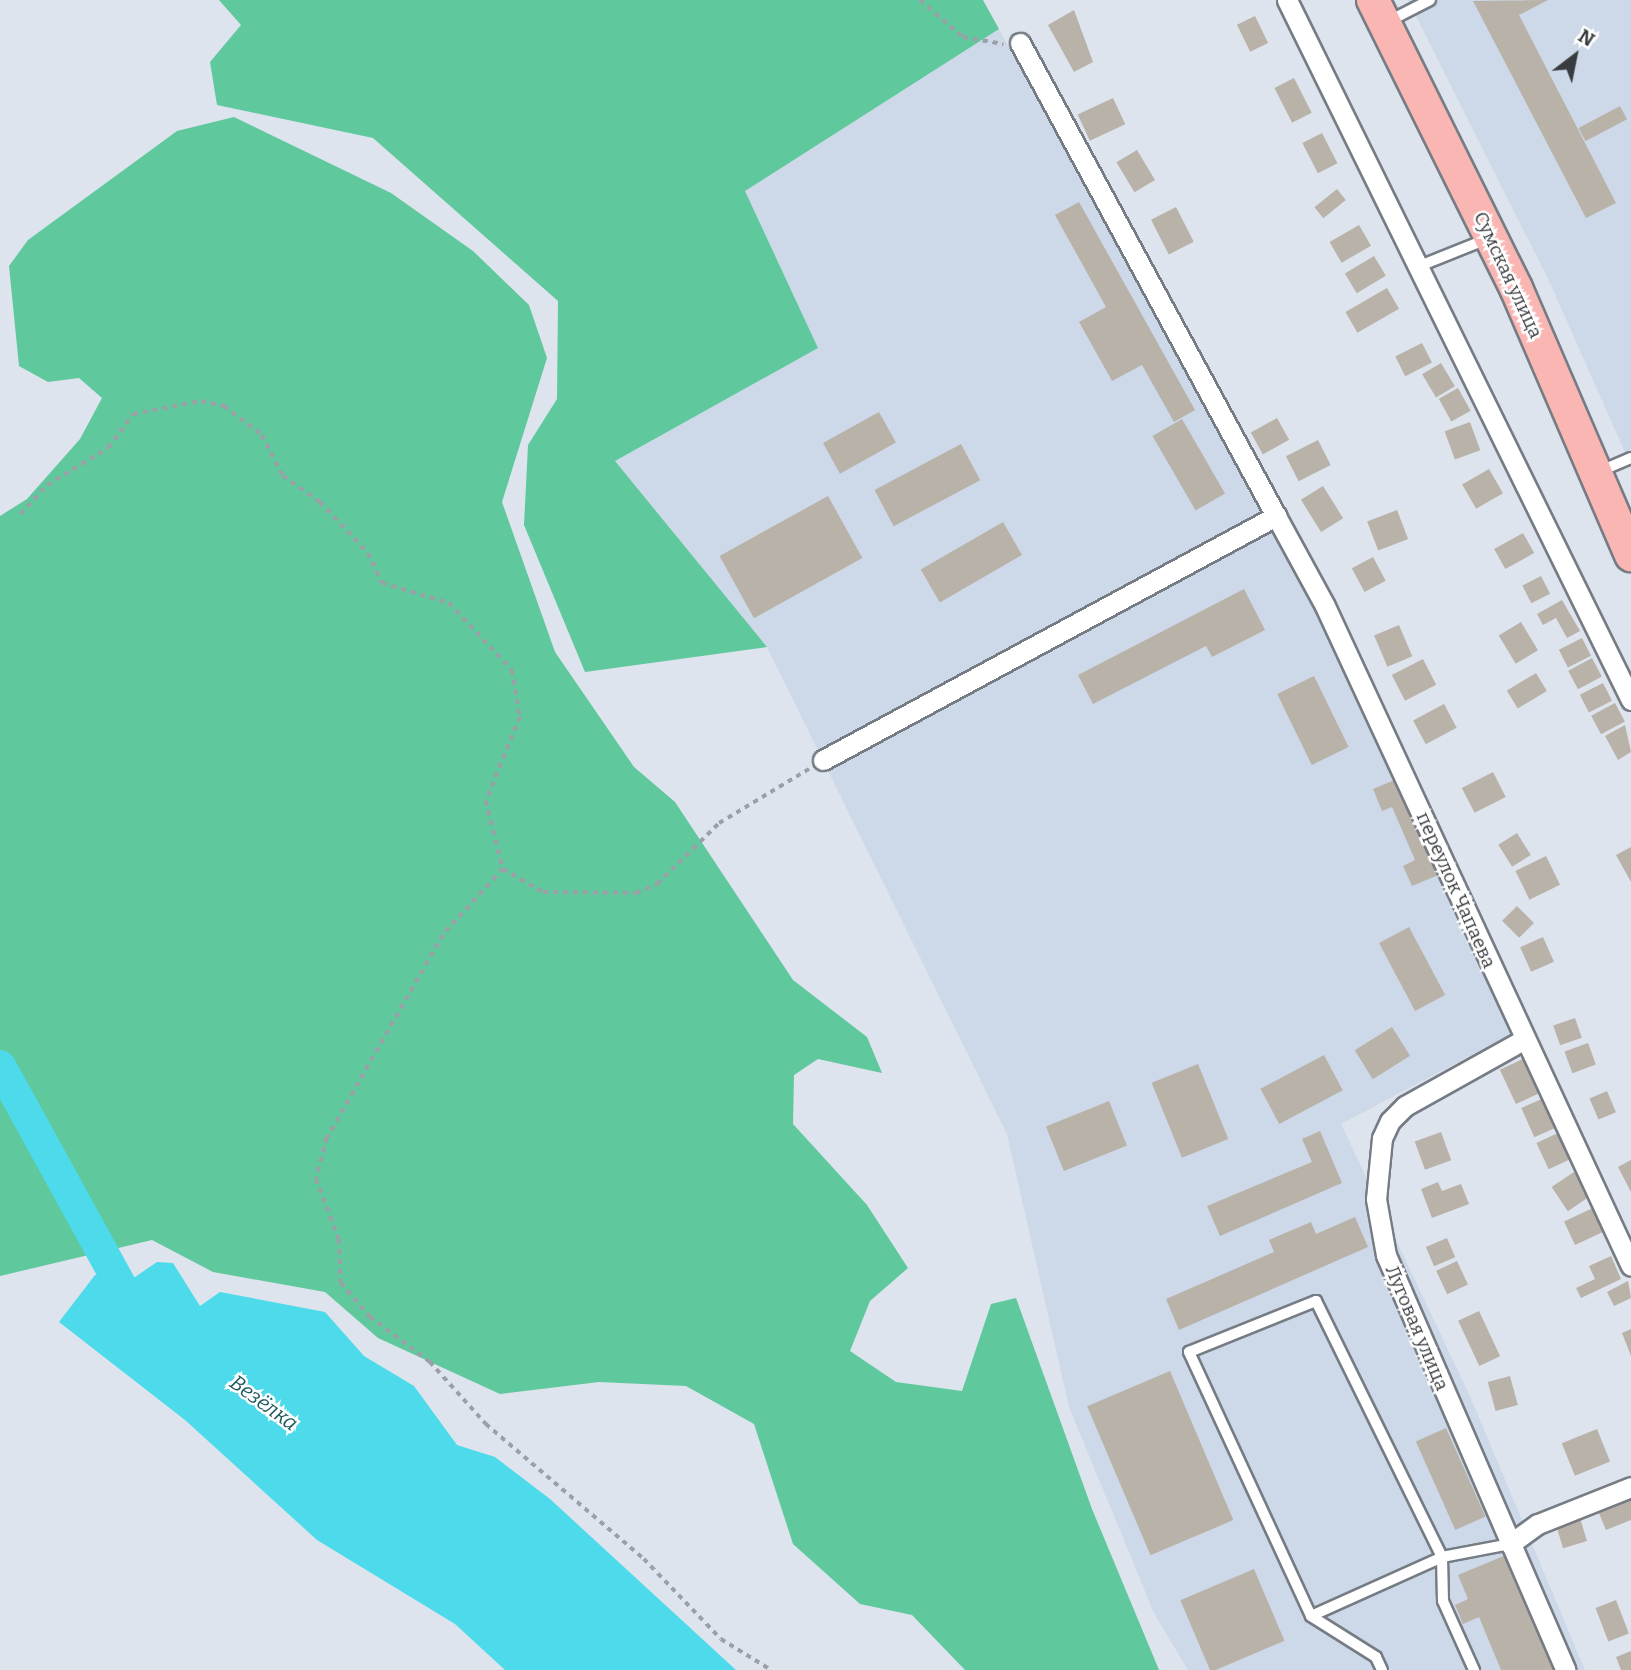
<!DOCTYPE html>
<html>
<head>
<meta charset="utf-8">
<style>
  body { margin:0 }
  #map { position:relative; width:1631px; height:1670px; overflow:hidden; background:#dde4ed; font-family:Bitter,serif }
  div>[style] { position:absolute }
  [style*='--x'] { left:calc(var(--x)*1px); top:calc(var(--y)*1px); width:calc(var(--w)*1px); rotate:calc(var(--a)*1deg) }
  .built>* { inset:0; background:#cdd9e8 }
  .green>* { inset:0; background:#5fc89c }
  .water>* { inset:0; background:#4ddaea }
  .river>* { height:32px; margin:-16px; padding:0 16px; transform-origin:16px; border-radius:16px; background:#4ddaea }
  .building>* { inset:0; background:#b9b2a9; transform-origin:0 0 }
  .path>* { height:3.5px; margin-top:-1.75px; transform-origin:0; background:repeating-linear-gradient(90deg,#9ba0a7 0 5px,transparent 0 10px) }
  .roads { filter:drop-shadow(2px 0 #767c84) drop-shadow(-2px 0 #767c84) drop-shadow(0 2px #767c84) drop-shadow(0 -2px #767c84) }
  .service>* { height:10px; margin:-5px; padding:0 5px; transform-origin:5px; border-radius:5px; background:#fff }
  .minor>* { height:19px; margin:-9.5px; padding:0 9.5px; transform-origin:9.5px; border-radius:9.5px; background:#fff }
  .primary>* { height:32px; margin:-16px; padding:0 16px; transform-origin:16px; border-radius:16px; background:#fab6b3 }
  span { translate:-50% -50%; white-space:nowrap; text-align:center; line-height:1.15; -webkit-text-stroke:5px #fff; paint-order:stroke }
  .street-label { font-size:19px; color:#393c3f }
  .water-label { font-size:21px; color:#1f595f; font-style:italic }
  .north { position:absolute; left:1540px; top:21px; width:70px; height:70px; -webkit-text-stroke:5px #fff; paint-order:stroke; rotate:32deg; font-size:19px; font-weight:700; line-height:28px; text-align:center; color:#393c3f }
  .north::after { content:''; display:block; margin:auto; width:24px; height:32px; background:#393c3f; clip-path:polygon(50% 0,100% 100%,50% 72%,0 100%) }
</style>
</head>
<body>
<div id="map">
  <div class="built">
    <div style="clip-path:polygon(1408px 0,1631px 0,1631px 466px,1550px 283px)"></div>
    <div style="clip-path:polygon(999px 29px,1260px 512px,1405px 760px,1513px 1033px,1341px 1124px,1470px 1396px,1585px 1670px,1188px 1670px,1154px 1613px,1069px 1407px,1007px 1134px,767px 647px,615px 461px,818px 348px,745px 191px)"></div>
  </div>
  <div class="green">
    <div style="clip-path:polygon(219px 0,983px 0,999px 29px,745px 191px,818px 348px,615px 461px,767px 647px,585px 672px,524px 525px,528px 445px,557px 399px,558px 301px,373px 138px,217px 105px,210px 62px,241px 25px)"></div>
    <div style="clip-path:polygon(234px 117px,391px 193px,473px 251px,529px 305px,547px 358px,502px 502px,555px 652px,634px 767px,675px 802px,793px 980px,867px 1037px,882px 1073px,818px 1059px,794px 1075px,793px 1124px,867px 1205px,908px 1268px,870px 1301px,850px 1351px,896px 1382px,962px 1391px,991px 1304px,1016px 1298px,1092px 1509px,1159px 1670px,965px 1670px,912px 1615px,860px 1604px,793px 1544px,754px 1424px,686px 1386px,599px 1382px,500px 1394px,378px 1338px,325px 1292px,213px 1272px,152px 1240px,0 1276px,0 516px,27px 499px,80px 439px,102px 398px,79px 378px,48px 382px,19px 366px,9px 266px,28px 240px,177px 131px)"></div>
  </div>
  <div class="water">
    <div style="clip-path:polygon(157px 1262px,173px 1263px,200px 1306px,220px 1292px,325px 1312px,364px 1356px,414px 1386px,457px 1445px,495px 1457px,550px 1499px,736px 1670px,505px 1670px,455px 1624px,317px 1540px,185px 1420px,59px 1322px,95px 1275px,135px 1277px)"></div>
  </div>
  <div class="river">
    <div style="--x:0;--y:1066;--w:278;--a:61.2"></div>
  </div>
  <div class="building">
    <div style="clip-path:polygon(1548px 0,1519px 15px,1616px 203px,1586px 218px,1473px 1px)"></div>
    <div style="clip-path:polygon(1074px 10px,1093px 62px,1074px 72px,1048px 25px)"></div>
    <div style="left:1255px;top:16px;width:30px;height:20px;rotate:64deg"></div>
    <div style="left:1294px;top:78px;width:39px;height:22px;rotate:63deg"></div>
    <div style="left:1113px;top:98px;width:29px;height:39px;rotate:65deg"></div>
    <div style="left:1620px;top:106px;width:15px;height:47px;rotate:62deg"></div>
    <div style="left:1322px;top:133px;width:34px;height:22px;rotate:63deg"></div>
    <div style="left:1137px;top:150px;width:35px;height:24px;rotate:59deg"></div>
    <div style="left:1337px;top:189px;width:14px;height:29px;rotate:51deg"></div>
    <div style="clip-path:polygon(1079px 202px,1195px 410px,1174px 422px,1142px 365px,1112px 381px,1079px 322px,1106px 307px,1055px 215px)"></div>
    <div style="left:1176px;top:207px;width:39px;height:28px;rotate:63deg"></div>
    <div style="left:1359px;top:225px;width:24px;height:34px;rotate:60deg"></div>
    <div style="left:1374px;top:256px;width:23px;height:34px;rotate:59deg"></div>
    <div style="left:1387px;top:288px;width:24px;height:48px;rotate:60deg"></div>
    <div style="left:1422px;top:343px;width:22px;height:30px;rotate:63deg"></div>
    <div style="left:1441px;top:363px;width:27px;height:22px;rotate:59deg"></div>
    <div style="left:1458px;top:388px;width:26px;height:22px;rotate:61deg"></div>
    <div style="left:879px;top:412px;width:35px;height:64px;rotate:61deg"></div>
    <div style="left:1277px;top:418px;width:25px;height:30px;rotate:61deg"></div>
    <div style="left:1182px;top:419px;width:86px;height:34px;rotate:60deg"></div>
    <div style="left:1470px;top:422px;width:30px;height:27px;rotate:70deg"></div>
    <div style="left:1318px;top:440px;width:28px;height:36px;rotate:63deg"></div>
    <div style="left:961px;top:444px;width:41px;height:98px;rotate:62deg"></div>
    <div style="left:1489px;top:469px;width:28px;height:31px;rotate:60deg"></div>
    <div style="left:1323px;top:486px;width:38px;height:26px;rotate:58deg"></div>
    <div style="left:828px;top:496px;width:71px;height:124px;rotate:61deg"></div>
    <div style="left:1397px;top:510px;width:31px;height:32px;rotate:69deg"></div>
    <div style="left:1003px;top:522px;width:38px;height:95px;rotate:60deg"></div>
    <div style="left:1523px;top:533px;width:23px;height:33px;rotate:61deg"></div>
    <div style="left:1373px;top:557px;width:27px;height:24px;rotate:62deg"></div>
    <div style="left:1541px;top:576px;width:20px;height:21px;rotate:63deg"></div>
    <div style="clip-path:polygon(1244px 589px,1265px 630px,1212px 657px,1206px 646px,1093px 704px,1078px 675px)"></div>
    <div style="clip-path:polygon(1562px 600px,1580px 631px,1567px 638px,1556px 618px,1543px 625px,1537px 614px)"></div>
    <div style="left:1521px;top:622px;width:33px;height:26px;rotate:59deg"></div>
    <div style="left:1399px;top:625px;width:34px;height:27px;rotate:67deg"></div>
    <div style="left:1582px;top:638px;width:20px;height:26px;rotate:63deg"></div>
    <div style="left:1592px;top:658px;width:21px;height:27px;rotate:62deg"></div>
    <div style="left:1423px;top:659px;width:29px;height:35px;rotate:63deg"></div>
    <div style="left:1536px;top:673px;width:21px;height:34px;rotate:59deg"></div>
    <div style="left:1314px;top:676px;width:79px;height:41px;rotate:64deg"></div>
    <div style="left:1603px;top:683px;width:20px;height:26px;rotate:63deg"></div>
    <div style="left:1615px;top:703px;width:21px;height:27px;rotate:62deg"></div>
    <div style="left:1444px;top:704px;width:27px;height:35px;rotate:62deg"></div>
    <div style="clip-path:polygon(1625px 725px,1631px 752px,1618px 760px,1605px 736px)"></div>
    <div style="left:1493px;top:772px;width:28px;height:35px;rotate:63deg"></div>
    <div style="clip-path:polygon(1402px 777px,1443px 873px,1412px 886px,1403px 866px,1415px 860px,1392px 807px,1382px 811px,1373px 789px)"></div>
    <div style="left:1517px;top:833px;width:26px;height:22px;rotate:58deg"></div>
    <div style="clip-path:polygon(1631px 847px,1631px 882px,1616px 855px)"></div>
    <div style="left:1546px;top:856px;width:32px;height:34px;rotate:64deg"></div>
    <div style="left:1517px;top:906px;width:24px;height:21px;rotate:45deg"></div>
    <div style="left:1409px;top:927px;width:77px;height:34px;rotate:62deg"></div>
    <div style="left:1543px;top:937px;width:27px;height:25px;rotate:66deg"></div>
    <div style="left:1575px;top:1018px;width:21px;height:23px;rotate:71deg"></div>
    <div style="left:1392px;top:1027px;width:34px;height:44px;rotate:58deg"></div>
    <div style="left:1588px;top:1043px;width:23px;height:25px;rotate:70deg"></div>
    <div style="left:1324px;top:1055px;width:40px;height:72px;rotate:62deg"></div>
    <div style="left:1527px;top:1057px;width:38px;height:30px;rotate:65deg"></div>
    <div style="left:1198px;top:1064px;width:81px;height:50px;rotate:68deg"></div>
    <div style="left:1607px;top:1091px;width:23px;height:19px;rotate:67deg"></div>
    <div style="left:1546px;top:1097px;width:32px;height:27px;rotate:66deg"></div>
    <div style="left:1109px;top:1101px;width:48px;height:68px;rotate:68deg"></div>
    <div style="clip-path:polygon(1320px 1131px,1342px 1183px,1220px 1236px,1207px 1206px,1312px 1162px,1302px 1139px)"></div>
    <div style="left:1441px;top:1132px;width:30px;height:28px;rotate:70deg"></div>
    <div style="left:1560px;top:1132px;width:29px;height:26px;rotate:65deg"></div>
    <div style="clip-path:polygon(1631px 1160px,1631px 1192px,1618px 1167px)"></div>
    <div style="left:1574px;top:1172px;width:29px;height:27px;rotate:56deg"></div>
    <div style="clip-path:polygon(1438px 1182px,1442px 1191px,1461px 1184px,1469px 1204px,1432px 1218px,1421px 1189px)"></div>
    <div style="left:1593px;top:1208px;width:26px;height:32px;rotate:65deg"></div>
    <div style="clip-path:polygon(1355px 1217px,1368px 1247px,1179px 1330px,1166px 1299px,1274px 1252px,1269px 1240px,1311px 1222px,1316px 1234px)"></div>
    <div style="left:1447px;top:1238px;width:21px;height:23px;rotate:67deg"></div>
    <div style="clip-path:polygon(1611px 1256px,1621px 1279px,1581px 1298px,1576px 1288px,1595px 1279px,1589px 1266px)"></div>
    <div style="left:1457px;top:1261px;width:26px;height:23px;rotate:65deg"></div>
    <div style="clip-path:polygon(1628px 1281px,1631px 1298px,1614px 1306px,1607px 1292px)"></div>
    <div style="left:1479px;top:1311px;width:50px;height:23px;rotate:65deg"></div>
    <div style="clip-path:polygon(1631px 1329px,1631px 1356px,1622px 1333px)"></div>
    <div style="left:1170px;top:1371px;width:162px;height:90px;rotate:67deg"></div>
    <div style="left:1510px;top:1376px;width:30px;height:23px;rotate:75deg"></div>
    <div style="left:1446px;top:1428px;width:97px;height:33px;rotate:66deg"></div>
    <div style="left:1597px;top:1429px;width:35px;height:38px;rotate:68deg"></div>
    <div style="clip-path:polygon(1631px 1496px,1631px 1520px,1606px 1530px,1596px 1506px)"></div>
    <div style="left:1580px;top:1518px;width:24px;height:25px;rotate:73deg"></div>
    <div style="clip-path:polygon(1506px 1555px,1555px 1670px,1501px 1670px,1479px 1617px,1463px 1624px,1455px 1605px,1468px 1599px,1458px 1575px)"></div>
    <div style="left:1254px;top:1569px;width:78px;height:80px;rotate:67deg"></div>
    <div style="left:1616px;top:1600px;width:36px;height:22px;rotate:69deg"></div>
    <div style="clip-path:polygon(1631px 1651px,1631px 1670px,1621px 1670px,1616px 1657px)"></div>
  </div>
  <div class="path">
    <div style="--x:920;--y:0;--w:57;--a:40.7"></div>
    <div style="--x:963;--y:37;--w:41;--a:9.9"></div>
    <div style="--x:20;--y:514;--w:40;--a:-47"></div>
    <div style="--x:47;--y:485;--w:71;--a:-31.2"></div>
    <div style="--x:108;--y:448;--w:42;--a:-53.7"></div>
    <div style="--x:133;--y:414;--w:69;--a:-10.8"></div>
    <div style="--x:201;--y:401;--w:24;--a:12"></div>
    <div style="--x:224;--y:406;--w:48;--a:37.3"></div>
    <div style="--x:262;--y:435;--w:46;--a:62.9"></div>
    <div style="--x:283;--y:476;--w:45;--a:35.1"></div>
    <div style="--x:320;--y:502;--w:70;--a:46.7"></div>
    <div style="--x:368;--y:553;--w:33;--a:65"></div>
    <div style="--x:382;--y:583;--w:70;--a:16.6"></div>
    <div style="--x:449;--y:603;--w:92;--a:46.8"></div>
    <div style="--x:512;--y:670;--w:48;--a:80.3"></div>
    <div style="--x:520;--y:717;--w:91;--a:112"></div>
    <div style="--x:486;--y:801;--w:70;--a:76"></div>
    <div style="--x:503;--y:869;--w:46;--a:29.9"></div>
    <div style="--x:543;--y:892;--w:93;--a:0.6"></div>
    <div style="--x:636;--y:893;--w:23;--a:-23"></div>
    <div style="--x:657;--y:884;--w:87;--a:-44.5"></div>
    <div style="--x:719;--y:823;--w:105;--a:-31"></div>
    <div style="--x:503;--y:869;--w:89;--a:132.3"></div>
    <div style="--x:443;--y:935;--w:234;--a:119.7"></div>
    <div style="--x:327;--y:1138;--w:42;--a:105"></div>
    <div style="--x:316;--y:1179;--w:64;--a:69"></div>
    <div style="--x:339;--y:1239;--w:44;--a:87.4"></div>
    <div style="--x:341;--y:1283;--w:45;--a:49.5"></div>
    <div style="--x:370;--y:1317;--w:75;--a:36.9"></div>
    <div style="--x:430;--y:1362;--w:84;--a:47.9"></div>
    <div style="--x:486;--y:1424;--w:208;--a:40.5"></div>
    <div style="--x:644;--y:1559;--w:111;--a:46.1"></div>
    <div style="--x:721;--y:1639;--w:59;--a:31.8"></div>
  </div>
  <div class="roads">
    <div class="service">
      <div style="--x:1389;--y:21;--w:46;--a:-27.1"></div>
      <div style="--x:1422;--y:265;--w:70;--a:-21.8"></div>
      <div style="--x:1598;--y:472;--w:36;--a:-23"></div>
      <div style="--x:1311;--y:1616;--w:144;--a:-24.2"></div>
      <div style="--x:1442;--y:1557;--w:69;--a:-10.8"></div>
      <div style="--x:1382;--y:1670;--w:14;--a:-115"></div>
      <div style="--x:1376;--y:1657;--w:77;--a:-147.8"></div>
      <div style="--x:1311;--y:1616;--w:291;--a:-114.8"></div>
      <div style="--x:1189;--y:1352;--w:137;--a:-21.9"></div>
      <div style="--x:1316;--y:1301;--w:285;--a:63.8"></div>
      <div style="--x:1442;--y:1557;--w:44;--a:88.7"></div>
      <div style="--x:1443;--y:1601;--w:76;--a:65.8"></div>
    </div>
    <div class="minor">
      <div style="--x:1287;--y:0;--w:780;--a:63.83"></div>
      <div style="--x:1276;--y:516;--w:102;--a:61.4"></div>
      <div style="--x:1325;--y:606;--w:727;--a:65.13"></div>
      <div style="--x:823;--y:760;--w:515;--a:-28.31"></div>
      <div style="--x:1276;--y:516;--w:538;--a:-118.42"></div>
      <div style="--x:1523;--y:1040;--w:135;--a:150.8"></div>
      <div style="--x:1405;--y:1106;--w:21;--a:135"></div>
      <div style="--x:1390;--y:1121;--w:19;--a:115"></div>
      <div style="--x:1382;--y:1138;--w:61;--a:95.6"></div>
      <div style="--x:1376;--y:1199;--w:57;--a:79.9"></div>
      <div style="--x:1386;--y:1255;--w:452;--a:66.6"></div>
      <div style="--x:1510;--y:1544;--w:34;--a:-36"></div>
      <div style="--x:1538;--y:1524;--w:100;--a:-21.7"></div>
    </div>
    <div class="primary">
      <div style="--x:1373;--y:0;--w:322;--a:63.6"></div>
      <div style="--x:1516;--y:288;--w:291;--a:66.7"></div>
    </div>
  </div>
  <div class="street-label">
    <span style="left:1508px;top:275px;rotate:65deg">Сумская улица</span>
    <span style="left:1456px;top:890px;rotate:66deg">переулок Чапаева</span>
    <span style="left:1417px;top:1328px;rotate:67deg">Луговая улица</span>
  </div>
  <div class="water-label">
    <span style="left:264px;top:1403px;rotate:36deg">Везёлка</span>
  </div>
  <div class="north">N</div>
</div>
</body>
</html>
